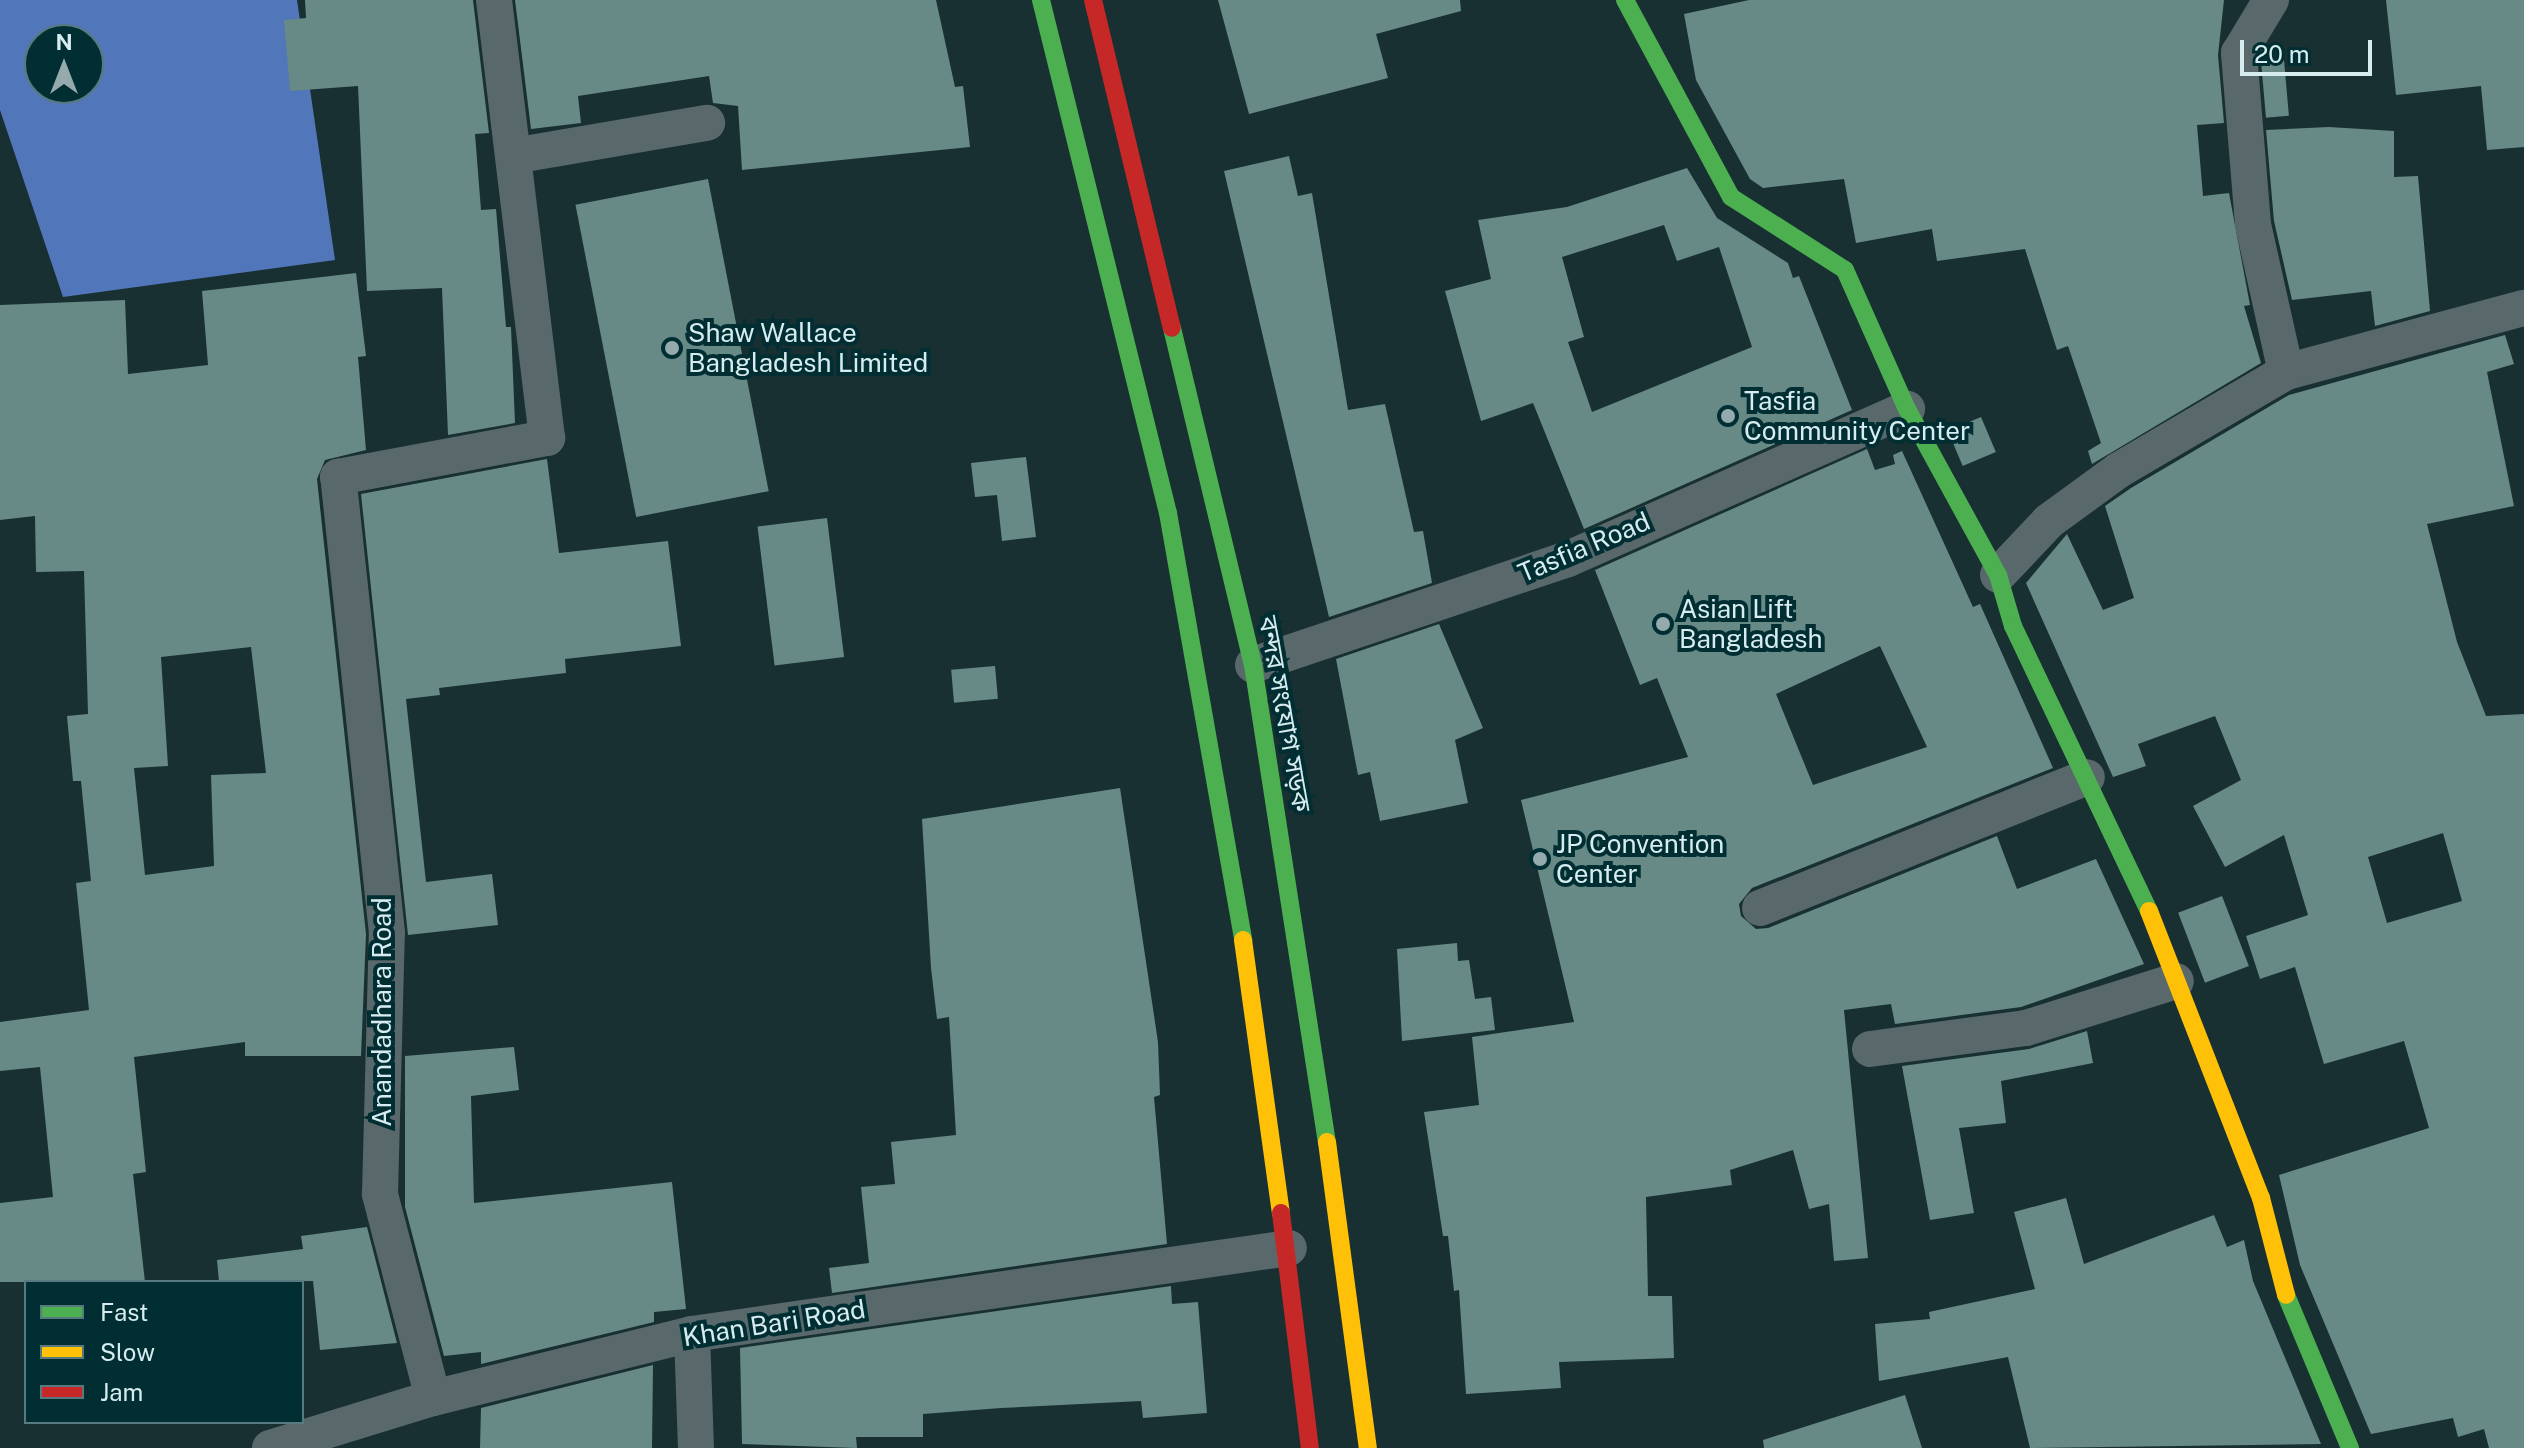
<!DOCTYPE html>
<html>
<head>
<meta charset="utf-8">
<style>
  body { margin:0 }
  #map { position:relative; width:2524px; height:1448px; overflow:hidden; background:#183032; font-family:"Public Sans","Noto Sans Bengali",sans-serif }
  div>[style] { position:absolute }
  [style*='--x'] { left:calc(var(--x)*1px); top:calc(var(--y)*1px); width:calc(var(--w)*1px); rotate:calc(var(--a)*1deg) }
  .water>* { inset:0; background:#5276ba }
  .building>* { inset:0; background:#678a86; transform-origin:0 0 }
  .street>* { height:36px; margin:-18px; padding:0 18px; transform-origin:18px; border-radius:18px; background:#59696b }
  .fast>* { height:18px; margin:-9px; padding:0 9px; transform-origin:9px; border-radius:9px; background:#4caf50 }
  .slow>* { height:18px; margin:-9px; padding:0 9px; transform-origin:9px; border-radius:9px; background:#ffc107 }
  .jam>* { height:18px; margin:-9px; padding:0 9px; transform-origin:9px; border-radius:9px; background:#c62828 }
  .dots>* { width:22px; height:22px; translate:-50% -50%; box-sizing:border-box; border:4px solid #012e33; border-radius:50% }
  span { translate:-50% -50%; white-space:nowrap; text-align:center; line-height:1.15; -webkit-text-stroke:8px #012e33; paint-order:stroke }
  .poi-label { font-size:26px; color:#d6ecee }
  .left { translate:0 -50%; text-align:left }
  .street-label { font-size:26px; color:#d6ecee }
  .legend { position:absolute; left:24px; top:1280px; width:280px; height:144px; box-sizing:border-box; background:#012e33; border:2px solid #567a7e; margin:0; padding:10px 14px; list-style:none; font-size:24px; color:#d6ecee }
  .legend li { display:flex; align-items:center; gap:16px; height:40px }
  .legend b { width:40px; border:2px solid #567a7e }
  .north { position:absolute; left:24px; top:24px; width:80px; height:80px; box-sizing:border-box; background:#012e33; border:2px solid #567a7e; border-radius:50%; rotate:0deg; font-size:22px; font-weight:700; line-height:32px; text-align:center; color:#d6ecee }
  .north::after { content:''; display:block; margin:auto; width:28px; height:36px; background:#94aaac; clip-path:polygon(50% 0,100% 100%,50% 72%,0 100%) }
  .scale { position:absolute; left:2240px; top:40px; width:132px; height:36px; box-sizing:border-box; border:4px solid #d6ecee; border-top:0; padding-left:10px; font-size:24px; line-height:28px; white-space:nowrap; color:#d6ecee; -webkit-text-stroke:6px #012e33; paint-order:stroke }
</style>
</head>
<body>
<div id="map">
  <div class="water">
    <div style="clip-path:polygon(evenodd,0 0,297px 0,335px 260px,63px 297px,0 110px,0 0,40px 40px,88px 40px,88px 88px,40px 88px,40px 40px)"></div>
  </div>
  <div class="building">
    <div style="clip-path:polygon(305px 0,473px 0,489px 133px,475px 134px,481px 210px,496px 209px,506px 327px,511px 327px,515px 423px,448px 435px,442px 288px,367px 291px,358px 86px,290px 91px,284px 20px,306px 18px)"></div>
    <div style="clip-path:polygon(515px 0,936px 0,955px 87px,963px 86px,970px 147px,742px 170px,738px 106px,713px 103px,709px 76px,578px 96px,581px 123px,531px 129px)"></div>
    <div style="clip-path:polygon(1218px 0,1460px 0,1461px 11px,1376px 34px,1388px 78px,1249px 114px)"></div>
    <div style="clip-path:polygon(1749px 0,2224px 0,2218px 55px,2224px 123px,2197px 125px,2203px 196px,2229px 193px,2250px 305px,2244px 306px,2261px 363px,2092px 464px,2088px 451px,2101px 443px,2068px 346px,2057px 350px,2025px 249px,1937px 261px,1932px 229px,1856px 243px,1844px 179px,1763px 188px,1750px 179px,1696px 80px,1684px 14px)"></div>
    <div style="clip-path:polygon(2386px 0,2524px 0,2524px 147px,2487px 150px,2481px 86px,2396px 95px)"></div>
    <div style="left:2284px;top:60px;width:56px;height:23px;rotate:85deg"></div>
    <div style="clip-path:polygon(2329px 127px,2394px 131px,2394px 177px,2418px 176px,2430px 311px,2375px 326px,2371px 291px,2292px 300px,2274px 221px,2266px 130px)"></div>
    <div style="clip-path:polygon(1289px 156px,1298px 196px,1312px 193px,1348px 410px,1385px 404px,1414px 532px,1423px 531px,1432px 583px,1329px 617px,1224px 171px)"></div>
    <div style="clip-path:polygon(evenodd,1687px 168px,1717px 218px,1788px 263px,1793px 278px,1799px 276px,1852px 410px,1584px 529px,1533px 403px,1481px 421px,1445px 291px,1491px 279px,1478px 220px,1567px 207px,1687px 168px,1664px 225px,1677px 261px,1719px 247px,1752px 347px,1592px 412px,1568px 342px,1584px 337px,1562px 257px,1664px 225px)"></div>
    <div style="left:708px;top:179px;width:318px;height:135px;rotate:79deg"></div>
    <div style="clip-path:polygon(evenodd,356px 273px,366px 356px,358px 357px,366px 450px,325px 460px,317px 479px,366px 934px,361px 1056px,245px 1056px,245px 1042px,134px 1057px,146px 1172px,133px 1174px,145px 1282px,0 1282px,0 1203px,53px 1197px,40px 1067px,0 1071px,0 1022px,89px 1010px,76px 883px,91px 881px,81px 781px,73px 781px,67px 716px,88px 714px,84px 571px,36px 572px,35px 516px,0 520px,0 305px,125px 300px,128px 374px,208px 365px,202px 291px,356px 273px,251px 647px,266px 773px,211px 775px,214px 866px,145px 875px,134px 768px,168px 766px,161px 657px,251px 647px)"></div>
    <div style="clip-path:polygon(evenodd,2505px 335px,2514px 364px,2487px 372px,2514px 506px,2427px 524px,2457px 642px,2486px 716px,2524px 714px,2524px 1448px,2489px 1448px,2484px 1429px,2458px 1437px,2453px 1418px,2371px 1434px,2300px 1265px,2279px 1175px,2429px 1128px,2404px 1041px,2324px 1064px,2295px 967px,2260px 979px,2246px 936px,2308px 915px,2284px 835px,2225px 867px,2193px 806px,2241px 780px,2215px 716px,2138px 744px,2146px 766px,2113px 777px,2026px 583px,2067px 534px,2103px 610px,2134px 598px,2105px 506px,2131px 488px,2289px 395px,2505px 335px,2443px 833px,2462px 901px,2387px 923px,2368px 857px,2443px 833px)"></div>
    <div style="left:1981px;top:417px;width:38px;height:36px;rotate:67deg"></div>
    <div style="clip-path:polygon(evenodd,1867px 449px,1875px 470px,1895px 464px,1893px 455px,1902px 451px,1973px 607px,1980px 604px,2053px 768px,1752px 888px,1739px 904px,1741px 916px,1756px 929px,1768px 928px,1997px 836px,2017px 889px,2096px 859px,2144px 964px,2021px 1007px,1895px 1024px,1891px 1004px,1844px 1010px,1868px 1258px,1834px 1261px,1829px 1204px,1809px 1209px,1793px 1150px,1730px 1170px,1732px 1185px,1646px 1197px,1648px 1296px,1672px 1296px,1674px 1358px,1559px 1362px,1561px 1388px,1466px 1394px,1459px 1290px,1454px 1291px,1448px 1236px,1443px 1236px,1424px 1112px,1479px 1105px,1472px 1037px,1574px 1022px,1521px 800px,1688px 757px,1657px 678px,1640px 685px,1595px 570px,1867px 449px,1880px 646px,1927px 747px,1813px 785px,1776px 694px,1880px 646px)"></div>
    <div style="clip-path:polygon(1026px 457px,1036px 537px,1002px 541px,997px 495px,975px 497px,971px 463px)"></div>
    <div style="clip-path:polygon(547px 459px,559px 553px,668px 541px,681px 646px,565px 659px,566px 673px,439px 688px,440px 695px,406px 699px,426px 882px,492px 874px,498px 925px,408px 935px,361px 494px)"></div>
    <div style="left:827px;top:518px;width:140px;height:70px;rotate:83deg"></div>
    <div style="clip-path:polygon(1439px 624px,1483px 728px,1455px 740px,1468px 803px,1380px 821px,1370px 772px,1358px 775px,1336px 659px)"></div>
    <div style="left:995px;top:666px;width:33px;height:44px;rotate:85deg"></div>
    <div style="clip-path:polygon(1120px 788px,1158px 1042px,1160px 1095px,1154px 1097px,1167px 1244px,832px 1293px,829px 1268px,869px 1263px,861px 1187px,895px 1184px,891px 1142px,956px 1135px,949px 1017px,937px 1019px,931px 968px,922px 819px)"></div>
    <div style="left:2222px;top:896px;width:75px;height:47px;rotate:69deg"></div>
    <div style="clip-path:polygon(1457px 943px,1458px 961px,1469px 960px,1475px 999px,1491px 997px,1495px 1030px,1402px 1041px,1397px 949px)"></div>
    <div style="clip-path:polygon(2087px 1031px,2093px 1063px,2001px 1081px,2006px 1123px,1959px 1128px,1974px 1213px,1930px 1220px,1902px 1066px,2029px 1049px)"></div>
    <div style="clip-path:polygon(514px 1047px,519px 1090px,471px 1096px,474px 1203px,672px 1182px,686px 1309px,654px 1312px,654px 1322px,481px 1364px,481px 1352px,444px 1356px,405px 1207px,405px 1056px)"></div>
    <div style="clip-path:polygon(2066px 1198px,2084px 1264px,2214px 1215px,2227px 1247px,2244px 1240px,2253px 1281px,2321px 1444px,2030px 1448px,2008px 1357px,1879px 1381px,1875px 1324px,1930px 1319px,1929px 1312px,2035px 1289px,2014px 1212px)"></div>
    <div style="clip-path:polygon(367px 1227px,397px 1343px,320px 1350px,313px 1281px,219px 1282px,217px 1260px,303px 1249px,301px 1236px)"></div>
    <div style="clip-path:polygon(1171px 1286px,1172px 1304px,1198px 1302px,1207px 1413px,1143px 1418px,1141px 1401px,1001px 1408px,923px 1414px,923px 1437px,856px 1437px,857px 1448px,742px 1444px,740px 1348px)"></div>
    <div style="clip-path:polygon(653px 1365px,652px 1448px,480px 1448px,481px 1408px)"></div>
    <div style="clip-path:polygon(1905px 1395px,1922px 1448px,1764px 1448px,1763px 1440px)"></div>
  </div>
  <div class="street">
    <div style="--x:513;--y:156;--w:197;--a:-9.7"></div>
    <div style="--x:2286;--y:372;--w:246;--a:-15.1"></div>
    <div style="--x:1998;--y:575;--w:74;--a:-46.6"></div>
    <div style="--x:2049;--y:521;--w:87;--a:-36.1"></div>
    <div style="--x:2119;--y:470;--w:194;--a:-30.4"></div>
    <div style="--x:2286;--y:372;--w:152;--a:-102.6"></div>
    <div style="--x:2253;--y:224;--w:172;--a:-94.7"></div>
    <div style="--x:2239;--y:53;--w:62;--a:-58.9"></div>
    <div style="--x:1253;--y:665;--w:332;--a:-18.6"></div>
    <div style="--x:1568;--y:559;--w:371;--a:-23.9"></div>
    <div style="--x:1760;--y:908;--w:352;--a:-21.8"></div>
    <div style="--x:1870;--y:1049;--w:157;--a:-7.7"></div>
    <div style="--x:2026;--y:1028;--w:157;--a:-17.4"></div>
    <div style="--x:692;--y:1334;--w:114;--a:88"></div>
    <div style="--x:433;--y:1398;--w:211;--a:-104.6"></div>
    <div style="--x:380;--y:1194;--w:261;--a:-88.5"></div>
    <div style="--x:387;--y:933;--w:459;--a:-96.1"></div>
    <div style="--x:338;--y:477;--w:213;--a:-10.6"></div>
    <div style="--x:547;--y:438;--w:441;--a:-96.9"></div>
    <div style="--x:270;--y:1448;--w:170;--a:-17.1"></div>
    <div style="--x:433;--y:1398;--w:267;--a:-13.9"></div>
    <div style="--x:692;--y:1334;--w:603;--a:-8.2"></div>
  </div>
  <div class="fast">
    <div style="--x:1041;--y:0;--w:528;--a:76.1"></div>
    <div style="--x:1168;--y:513;--w:434;--a:80"></div>
    <div style="--x:1625;--y:0;--w:224;--a:61.7"></div>
    <div style="--x:1731;--y:197;--w:135;--a:32.6"></div>
    <div style="--x:1845;--y:270;--w:152;--a:66"></div>
    <div style="--x:1907;--y:409;--w:189;--a:61.3"></div>
    <div style="--x:1998;--y:575;--w:53;--a:73.6"></div>
    <div style="--x:2013;--y:626;--w:316;--a:64.5"></div>
    <div style="--x:1172;--y:328;--w:347;--a:76.5"></div>
    <div style="--x:1253;--y:665;--w:483;--a:81.2"></div>
    <div style="--x:2286;--y:1295;--w:166;--a:67.3"></div>
  </div>
  <div class="slow">
    <div style="--x:2149;--y:911;--w:308;--a:68.7"></div>
    <div style="--x:2261;--y:1198;--w:100;--a:75.5"></div>
    <div style="--x:1243;--y:940;--w:276;--a:82.1"></div>
    <div style="--x:1327;--y:1142;--w:309;--a:82.4"></div>
  </div>
  <div class="jam">
    <div style="--x:1093;--y:0;--w:337;--a:76.5"></div>
    <div style="--x:1281;--y:1213;--w:237;--a:83"></div>
  </div>
  <div class="dots">
    <div style="left:672px;top:348px;background:#94aaac"></div>
    <div style="left:1728px;top:416px;background:#94aaac"></div>
    <div style="left:1663px;top:624px;background:#94aaac"></div>
    <div style="left:1540px;top:859px;background:#94aaac"></div>
  </div>
  <div class="poi-label">
    <span class="left" style="left:688px;top:348px">Shaw Wallace<br>Bangladesh Limited</span>
    <span class="left" style="left:1744px;top:416px">Tasfia<br>Community Center</span>
    <span class="left" style="left:1679px;top:624px">Asian Lift<br>Bangladesh</span>
    <span class="left" style="left:1556px;top:859px">JP Convention<br>Center</span>
  </div>
  <div class="street-label">
    <span style="left:1584px;top:547px;rotate:-23deg">Tasfia Road</span>
    <span style="left:1285px;top:714px;rotate:80deg">বন্দর সংযোগ সড়ক</span>
    <span style="left:382px;top:1012px;rotate:-90deg">Anandadhara Road</span>
    <span style="left:774px;top:1323px;rotate:-9deg">Khan Bari Road</span>
  </div>
  <ul class="legend">
  <li><b style="height:10px;background:#4caf50"></b>Fast</li>
  <li><b style="height:10px;background:#ffc107"></b>Slow</li>
  <li><b style="height:10px;background:#c62828"></b>Jam</li>
  </ul>
  <div class="north">N</div>
  <div class="scale">20 m</div>
</div>
</body>
</html>
